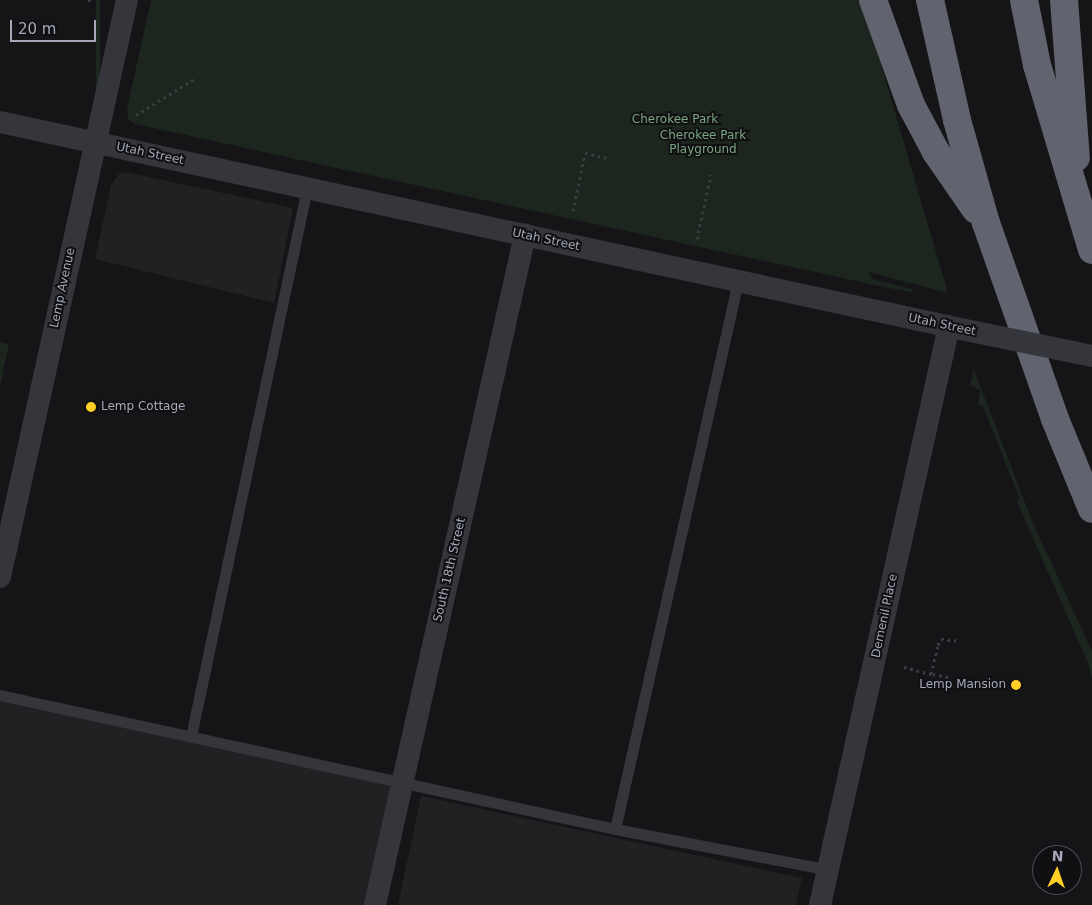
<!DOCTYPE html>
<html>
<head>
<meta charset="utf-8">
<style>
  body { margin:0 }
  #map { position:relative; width:1092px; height:905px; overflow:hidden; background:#151517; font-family:"DejaVu Sans",sans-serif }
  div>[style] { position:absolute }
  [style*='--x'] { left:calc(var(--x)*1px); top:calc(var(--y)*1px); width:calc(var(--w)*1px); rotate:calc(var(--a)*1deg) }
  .built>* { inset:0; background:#212124 }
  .green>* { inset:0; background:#1c251e; transform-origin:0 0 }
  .path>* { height:3px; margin-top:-1.5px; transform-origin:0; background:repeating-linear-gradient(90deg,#3b3d43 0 2.5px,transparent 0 6.5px) }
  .lane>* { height:11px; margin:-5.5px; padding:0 5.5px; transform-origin:5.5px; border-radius:5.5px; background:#35363c }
  .street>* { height:22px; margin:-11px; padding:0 11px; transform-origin:11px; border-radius:11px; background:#35363c }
  .highway>* { height:28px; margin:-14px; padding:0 14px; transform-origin:14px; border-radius:14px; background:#61636e }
  .street-bridge>* { height:22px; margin:-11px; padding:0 11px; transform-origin:11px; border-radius:11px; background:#35363c }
  .dots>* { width:14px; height:14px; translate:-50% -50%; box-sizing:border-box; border:2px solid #101012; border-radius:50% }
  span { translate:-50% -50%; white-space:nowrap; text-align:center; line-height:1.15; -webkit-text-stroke:4px #101012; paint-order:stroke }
  .park-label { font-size:12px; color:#7aa682 }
  .street-label { font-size:12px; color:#a5a9b9 }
  .poi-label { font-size:12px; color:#a5a9b9 }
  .left { translate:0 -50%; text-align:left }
  .right { translate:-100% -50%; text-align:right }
  .north { position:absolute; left:1032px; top:845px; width:50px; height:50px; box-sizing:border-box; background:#101012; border:1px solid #4c4d55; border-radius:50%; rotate:3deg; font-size:14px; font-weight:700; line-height:20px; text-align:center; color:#a5a9b9 }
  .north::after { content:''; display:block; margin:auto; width:18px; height:22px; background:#ffcf25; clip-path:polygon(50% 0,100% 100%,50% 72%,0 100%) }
  .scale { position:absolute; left:10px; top:20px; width:86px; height:22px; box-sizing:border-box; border:2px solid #a5a9b9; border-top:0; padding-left:6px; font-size:15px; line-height:18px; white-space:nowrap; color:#a5a9b9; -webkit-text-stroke:4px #101012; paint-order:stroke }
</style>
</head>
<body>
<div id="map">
  <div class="built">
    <div style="clip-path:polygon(126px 172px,293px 208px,274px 303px,95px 259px,111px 185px,119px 174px)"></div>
    <div style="clip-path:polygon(0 699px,403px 783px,375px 905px,0 905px)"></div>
    <div style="clip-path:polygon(421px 796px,802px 878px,796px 905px,398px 905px)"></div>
  </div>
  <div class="green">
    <div style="left:96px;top:0;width:4px;height:98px"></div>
    <div style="clip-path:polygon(151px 0,862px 0,948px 293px,869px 272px,872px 279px,915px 290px,910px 292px,874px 285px,135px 124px,128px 119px,127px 109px)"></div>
    <div style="clip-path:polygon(0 342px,9px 344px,0 386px)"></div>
    <div style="clip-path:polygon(974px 370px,1032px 521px,1092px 651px,1092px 679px,1088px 663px,1017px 502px,1019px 497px,983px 406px,978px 405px,980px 391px,970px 384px)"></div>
  </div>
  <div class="path">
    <div style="--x:88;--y:0;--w:5;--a:11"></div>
    <div style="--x:136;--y:115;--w:68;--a:-31.8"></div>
    <div style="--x:573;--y:211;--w:59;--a:-78.3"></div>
    <div style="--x:585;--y:153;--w:23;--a:13"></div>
    <div style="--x:697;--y:239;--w:66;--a:-77.8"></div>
    <div style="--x:904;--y:667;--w:28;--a:15"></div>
    <div style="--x:948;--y:677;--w:17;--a:-170"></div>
    <div style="--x:931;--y:674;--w:30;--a:-76"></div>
    <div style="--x:938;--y:645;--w:7;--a:-63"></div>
    <div style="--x:941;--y:639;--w:19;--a:6"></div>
  </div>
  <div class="lane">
    <div style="--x:0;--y:695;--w:629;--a:12.29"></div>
    <div style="--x:615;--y:829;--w:218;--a:10.8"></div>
    <div style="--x:191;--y:736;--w:560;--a:-78.05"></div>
    <div style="--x:615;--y:829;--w:562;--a:-77.35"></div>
  </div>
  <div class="street">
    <div style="--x:0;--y:122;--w:983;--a:12.16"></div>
    <div style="--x:0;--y:577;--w:591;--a:-77.59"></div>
    <div style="--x:375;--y:905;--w:687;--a:-77.38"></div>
    <div style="--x:820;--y:905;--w:593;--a:-77.44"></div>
  </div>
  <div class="highway">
    <div style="--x:873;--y:0;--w:112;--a:70.1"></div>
    <div style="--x:911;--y:105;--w:53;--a:62"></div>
    <div style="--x:936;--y:152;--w:70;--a:55.4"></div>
    <div style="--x:930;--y:0;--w:123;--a:77.3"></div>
    <div style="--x:957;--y:120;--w:107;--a:74.3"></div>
    <div style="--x:986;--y:223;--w:208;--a:70.6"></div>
    <div style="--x:1055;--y:419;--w:97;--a:67.7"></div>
    <div style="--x:1024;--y:0;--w:66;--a:78.7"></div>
    <div style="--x:1037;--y:65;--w:193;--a:73.4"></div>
    <div style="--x:1064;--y:0;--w:158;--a:85.7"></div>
  </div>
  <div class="street-bridge">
    <div style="--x:961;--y:329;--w:134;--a:11.6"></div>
  </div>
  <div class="dots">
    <div style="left:91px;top:407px;background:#ffcf25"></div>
    <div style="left:1016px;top:685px;background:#ffcf25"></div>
  </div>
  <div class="park-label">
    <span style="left:675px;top:120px">Cherokee Park</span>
    <span style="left:703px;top:143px">Cherokee Park<br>Playground</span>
  </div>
  <div class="street-label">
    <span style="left:150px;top:154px;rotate:12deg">Utah Street</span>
    <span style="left:546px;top:240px;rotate:12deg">Utah Street</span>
    <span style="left:63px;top:288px;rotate:-78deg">Lemp Avenue</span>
    <span style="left:942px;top:325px;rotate:12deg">Utah Street</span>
    <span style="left:450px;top:570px;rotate:-77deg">South 18th Street</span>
    <span style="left:885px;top:616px;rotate:-78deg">Demenil Place</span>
  </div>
  <div class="poi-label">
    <span class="left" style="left:101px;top:407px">Lemp Cottage</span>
    <span class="right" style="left:1006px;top:685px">Lemp Mansion</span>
  </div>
  <div class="north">N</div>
  <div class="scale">20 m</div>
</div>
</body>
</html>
